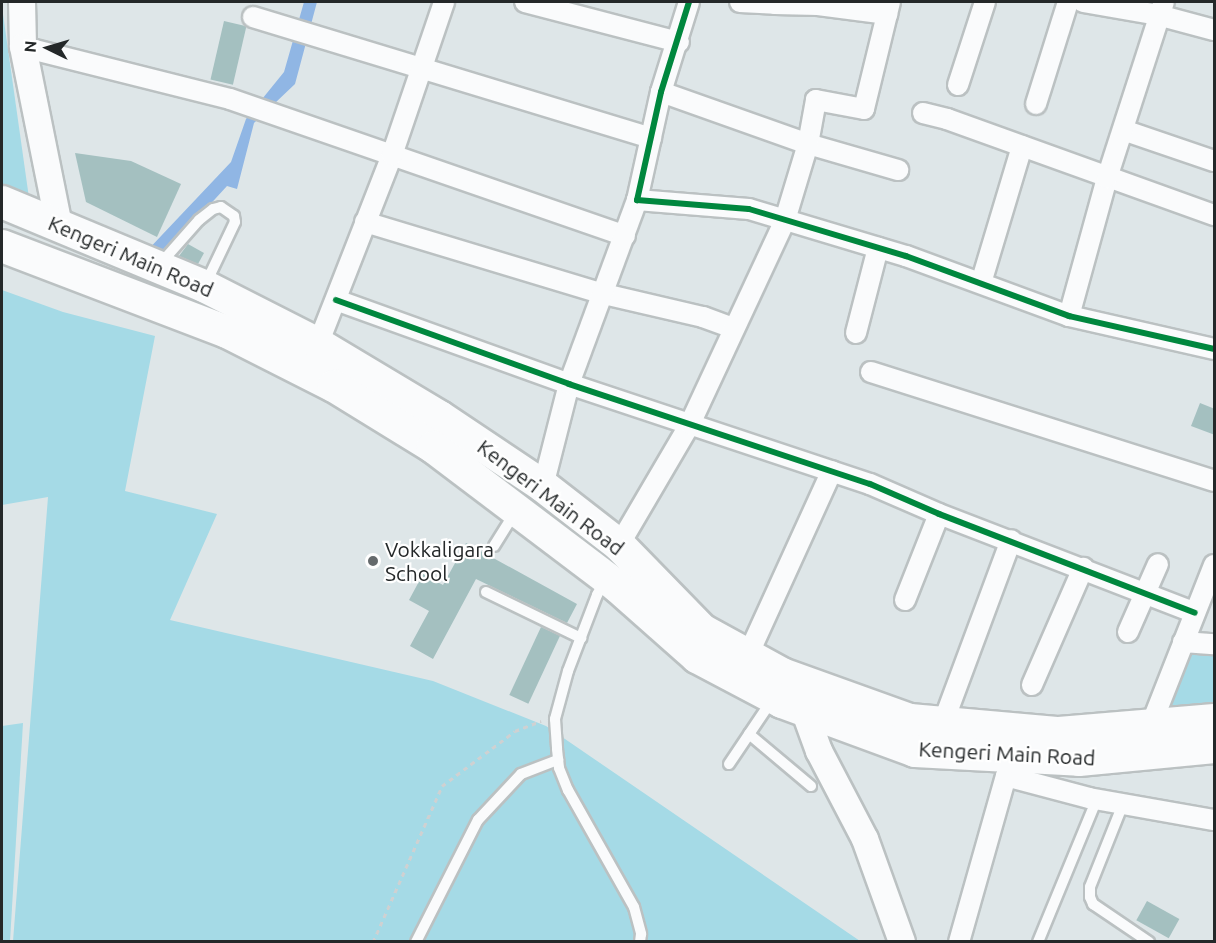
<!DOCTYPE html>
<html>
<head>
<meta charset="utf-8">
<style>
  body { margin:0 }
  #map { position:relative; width:1216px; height:943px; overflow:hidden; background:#dee6e8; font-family:Ubuntu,sans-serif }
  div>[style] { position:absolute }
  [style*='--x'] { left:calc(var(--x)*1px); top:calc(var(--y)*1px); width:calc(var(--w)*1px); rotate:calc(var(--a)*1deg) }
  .green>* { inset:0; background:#a5dae6 }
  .water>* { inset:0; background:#90b6e4 }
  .building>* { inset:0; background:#a4c0c0; transform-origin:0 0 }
  .path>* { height:3px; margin-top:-1.5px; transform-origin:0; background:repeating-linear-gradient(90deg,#cfd1d2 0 4.5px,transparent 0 9px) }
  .roads { filter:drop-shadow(2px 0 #bbc1c2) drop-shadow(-2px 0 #bbc1c2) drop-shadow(0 2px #bbc1c2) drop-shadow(0 -2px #bbc1c2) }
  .service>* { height:10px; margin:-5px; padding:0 5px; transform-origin:5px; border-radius:5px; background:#fafbfc }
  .minor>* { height:20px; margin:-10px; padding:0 10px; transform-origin:10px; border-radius:10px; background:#fafbfc }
  .tertiary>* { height:26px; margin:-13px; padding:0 13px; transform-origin:13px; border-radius:13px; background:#fafbfc }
  .primary>* { height:32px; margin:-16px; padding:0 16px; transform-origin:16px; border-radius:16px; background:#fafbfc }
  .cycleway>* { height:6px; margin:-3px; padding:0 3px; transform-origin:3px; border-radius:3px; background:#00873e }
  .dots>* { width:16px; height:16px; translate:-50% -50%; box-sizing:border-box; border:3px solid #fff; border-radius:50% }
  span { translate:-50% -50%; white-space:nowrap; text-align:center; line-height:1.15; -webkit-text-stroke:4.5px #fff; paint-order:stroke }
  .street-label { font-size:21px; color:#242829 }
  .poi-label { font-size:21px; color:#242829 }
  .left { translate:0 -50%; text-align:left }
  .frame { position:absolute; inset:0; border:3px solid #242829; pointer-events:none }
  .north { position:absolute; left:18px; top:18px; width:60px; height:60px; -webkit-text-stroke:4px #fff; paint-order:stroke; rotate:275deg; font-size:16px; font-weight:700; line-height:24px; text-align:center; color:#242829 }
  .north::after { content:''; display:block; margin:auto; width:21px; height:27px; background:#242829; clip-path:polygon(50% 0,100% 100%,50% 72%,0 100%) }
</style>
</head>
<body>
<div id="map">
  <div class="green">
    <div style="clip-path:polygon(2px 7px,30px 205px,2px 193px)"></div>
    <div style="clip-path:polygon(2px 290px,63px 312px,155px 336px,125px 491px,217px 514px,170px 620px,433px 681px,546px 726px,860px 941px,13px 941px,48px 497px,2px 505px)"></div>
    <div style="clip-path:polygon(1187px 652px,1214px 653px,1214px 704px,1170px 708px)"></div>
    <div style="clip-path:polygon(23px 723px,10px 941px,2px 941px,2px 726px)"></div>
  </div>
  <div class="water">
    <div style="clip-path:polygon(304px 2px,317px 2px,295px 84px,254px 123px,237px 189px,227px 186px,159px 260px,144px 254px,231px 162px,246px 119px,284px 72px)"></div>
  </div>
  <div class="building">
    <div style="left:224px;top:21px;width:23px;height:60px;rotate:13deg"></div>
    <div style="clip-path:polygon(75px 153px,131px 161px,181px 184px,157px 237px,86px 202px)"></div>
    <div style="clip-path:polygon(188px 244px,204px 253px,198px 264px,179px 256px)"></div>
    <div style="clip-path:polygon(1200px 403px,1215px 409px,1215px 435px,1191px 426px)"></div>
    <div style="clip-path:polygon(466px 543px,577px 604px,567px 623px,476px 579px,433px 659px,410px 646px,429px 611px,409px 600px,423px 574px,443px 585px)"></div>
    <div style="left:541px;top:627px;width:21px;height:75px;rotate:25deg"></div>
    <div style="left:1147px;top:901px;width:37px;height:22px;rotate:29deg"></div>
  </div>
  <div class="path">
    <div style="--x:373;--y:942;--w:171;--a:-66.1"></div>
    <div style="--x:442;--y:786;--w:91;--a:-37"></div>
    <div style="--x:515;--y:731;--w:28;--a:-21"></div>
  </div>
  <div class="roads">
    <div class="service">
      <div style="--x:161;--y:263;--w:57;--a:-48.5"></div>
      <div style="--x:199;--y:220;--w:18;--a:-38"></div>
      <div style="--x:213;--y:209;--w:8;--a:-14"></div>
      <div style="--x:221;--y:207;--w:16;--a:35"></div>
      <div style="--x:234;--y:216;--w:6;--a:81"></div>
      <div style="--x:235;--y:222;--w:68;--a:115.4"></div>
      <div style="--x:494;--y:546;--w:39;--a:-58"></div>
      <div style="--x:605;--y:581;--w:16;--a:120"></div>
      <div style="--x:597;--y:595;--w:81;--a:110.9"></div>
      <div style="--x:568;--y:671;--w:50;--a:105.2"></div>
      <div style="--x:555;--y:719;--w:30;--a:86"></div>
      <div style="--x:557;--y:749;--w:19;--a:84"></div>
      <div style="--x:559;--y:768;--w:24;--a:68"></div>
      <div style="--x:568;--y:790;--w:134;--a:60.6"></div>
      <div style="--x:634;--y:907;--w:28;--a:75"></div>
      <div style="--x:641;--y:934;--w:8;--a:97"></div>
      <div style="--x:486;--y:592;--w:106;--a:25.8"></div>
      <div style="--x:749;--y:734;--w:81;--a:40"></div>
      <div style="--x:729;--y:764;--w:77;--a:-56.1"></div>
      <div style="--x:1123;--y:804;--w:89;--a:111.7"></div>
      <div style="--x:1090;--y:887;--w:10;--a:90"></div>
      <div style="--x:1090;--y:897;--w:8;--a:67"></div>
      <div style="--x:1093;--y:904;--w:68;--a:34.2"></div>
      <div style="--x:416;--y:942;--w:137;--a:-63.1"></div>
      <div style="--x:478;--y:820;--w:63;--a:-46.9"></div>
      <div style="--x:521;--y:774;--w:40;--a:-21"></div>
      <div style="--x:1038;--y:942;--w:155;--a:-67.6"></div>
    </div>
    <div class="minor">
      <div style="--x:525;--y:2;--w:159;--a:14.6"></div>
      <div style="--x:689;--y:2;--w:94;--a:107.3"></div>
      <div style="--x:661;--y:92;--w:111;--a:102.5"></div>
      <div style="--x:637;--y:200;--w:112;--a:4.6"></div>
      <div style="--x:749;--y:209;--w:164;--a:16.7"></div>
      <div style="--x:906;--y:256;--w:174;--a:20.2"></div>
      <div style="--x:1069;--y:316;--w:149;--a:12.8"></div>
      <div style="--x:740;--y:2;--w:35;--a:3"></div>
      <div style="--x:775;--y:2;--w:2;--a:90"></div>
      <div style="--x:775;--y:4;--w:43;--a:1.3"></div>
      <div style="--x:818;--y:5;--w:70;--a:7.4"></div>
      <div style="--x:890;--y:2;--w:110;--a:103.7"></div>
      <div style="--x:864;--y:109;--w:49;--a:-169.4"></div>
      <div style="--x:816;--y:100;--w:45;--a:100.3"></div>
      <div style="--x:808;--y:144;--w:94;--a:16.1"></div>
      <div style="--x:1083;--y:2;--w:76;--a:9.8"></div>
      <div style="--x:1158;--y:15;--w:58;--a:15"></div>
      <div style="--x:253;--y:17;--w:416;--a:16.9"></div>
      <div style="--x:23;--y:47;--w:213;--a:14.1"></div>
      <div style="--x:230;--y:99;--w:418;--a:19.1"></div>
      <div style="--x:958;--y:85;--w:87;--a:-72"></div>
      <div style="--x:1036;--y:104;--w:107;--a:-72.6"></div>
      <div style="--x:923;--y:113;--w:25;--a:14"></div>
      <div style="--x:947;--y:119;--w:284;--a:19.8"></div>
      <div style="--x:1123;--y:130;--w:96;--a:18.8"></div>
      <div style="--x:365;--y:222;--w:250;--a:16.8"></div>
      <div style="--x:604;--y:294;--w:102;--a:13.1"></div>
      <div style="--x:703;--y:317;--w:33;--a:20"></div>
      <div style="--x:981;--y:283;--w:143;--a:-73.3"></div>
      <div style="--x:336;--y:300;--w:248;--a:19.8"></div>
      <div style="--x:569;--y:384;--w:317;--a:18.4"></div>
      <div style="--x:870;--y:484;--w:75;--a:23.5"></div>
      <div style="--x:939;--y:514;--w:274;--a:21.1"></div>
      <div style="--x:1069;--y:316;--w:143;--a:-74.6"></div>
      <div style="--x:1107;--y:178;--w:185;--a:-72.1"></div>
      <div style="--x:856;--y:333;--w:88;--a:-75.5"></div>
      <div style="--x:318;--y:344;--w:203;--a:-68.6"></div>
      <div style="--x:392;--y:155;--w:162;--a:-71.2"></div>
      <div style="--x:871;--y:372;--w:360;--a:17.6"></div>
      <div style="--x:543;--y:486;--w:105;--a:-75.7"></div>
      <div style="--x:569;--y:384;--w:196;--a:-69.7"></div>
      <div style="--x:619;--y:545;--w:140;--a:-59.6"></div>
      <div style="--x:690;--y:424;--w:225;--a:-65"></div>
      <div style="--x:785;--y:220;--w:79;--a:-73.2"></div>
      <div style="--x:808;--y:144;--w:156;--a:-160.5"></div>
      <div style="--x:905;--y:600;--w:92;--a:-68.4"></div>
      <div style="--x:1128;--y:632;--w:74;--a:-66.2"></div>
      <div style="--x:1183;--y:642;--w:31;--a:4"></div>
      <div style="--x:748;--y:655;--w:202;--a:-65.5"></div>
      <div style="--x:1032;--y:685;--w:128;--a:-66.4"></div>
      <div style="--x:943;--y:723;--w:195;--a:-69.6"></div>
      <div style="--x:1151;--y:725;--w:172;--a:-68.5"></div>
      <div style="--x:959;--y:942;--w:173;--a:-74.2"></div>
      <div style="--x:1006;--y:776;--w:86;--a:14.8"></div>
      <div style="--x:1089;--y:798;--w:127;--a:10"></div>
    </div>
    <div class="tertiary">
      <div style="--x:22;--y:2;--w:45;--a:88.7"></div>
      <div style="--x:23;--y:47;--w:183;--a:78.6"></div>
      <div style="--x:799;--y:696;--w:59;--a:70"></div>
      <div style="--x:819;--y:751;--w:99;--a:62.4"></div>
      <div style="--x:865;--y:839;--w:109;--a:70.2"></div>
    </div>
    <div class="primary">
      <div style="--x:2;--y:202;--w:219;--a:22.6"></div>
      <div style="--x:204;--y:286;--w:128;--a:27"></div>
      <div style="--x:318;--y:344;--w:142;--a:30.9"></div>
      <div style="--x:440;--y:417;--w:124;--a:33.8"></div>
      <div style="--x:543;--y:486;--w:96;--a:37.8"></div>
      <div style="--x:619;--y:545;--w:119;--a:45.7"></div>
      <div style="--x:702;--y:630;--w:91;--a:28.8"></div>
      <div style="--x:782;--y:674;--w:136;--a:19.8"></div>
      <div style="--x:910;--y:720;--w:150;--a:5"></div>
      <div style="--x:1059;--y:733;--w:156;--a:-4.8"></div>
      <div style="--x:2;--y:246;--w:241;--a:20.9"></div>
      <div style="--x:227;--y:332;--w:120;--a:26.8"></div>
      <div style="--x:334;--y:386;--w:116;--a:31.6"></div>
      <div style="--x:433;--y:447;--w:232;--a:37.1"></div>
      <div style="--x:618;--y:587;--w:106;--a:41.5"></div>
      <div style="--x:697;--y:657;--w:96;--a:27.9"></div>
      <div style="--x:782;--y:702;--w:142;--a:20.2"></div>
      <div style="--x:915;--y:751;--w:164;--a:3.1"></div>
      <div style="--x:1079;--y:760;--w:136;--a:-5.5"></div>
    </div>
  </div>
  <div class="cycleway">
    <div style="--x:689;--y:2;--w:94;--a:107.3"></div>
    <div style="--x:661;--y:92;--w:111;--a:102.5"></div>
    <div style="--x:637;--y:200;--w:112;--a:4.6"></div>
    <div style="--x:749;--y:209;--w:164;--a:16.7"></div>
    <div style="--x:906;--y:256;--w:174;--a:20.2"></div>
    <div style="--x:1069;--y:316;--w:149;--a:12.8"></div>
    <div style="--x:336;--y:300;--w:248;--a:19.8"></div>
    <div style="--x:569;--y:384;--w:317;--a:18.4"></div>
    <div style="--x:870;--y:484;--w:75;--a:23.5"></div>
    <div style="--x:939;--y:514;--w:274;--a:21.1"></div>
  </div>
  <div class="dots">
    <div style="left:373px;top:561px;background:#656a6c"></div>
  </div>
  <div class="street-label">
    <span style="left:131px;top:256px;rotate:23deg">Kengeri Main Road</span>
    <span style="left:551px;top:497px;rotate:37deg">Kengeri Main Road</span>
    <span style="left:1007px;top:753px;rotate:3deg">Kengeri Main Road</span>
  </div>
  <div class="poi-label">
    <span class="left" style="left:385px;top:561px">Vokkaligara<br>School</span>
  </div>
  <div class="frame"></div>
  <div class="north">N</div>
</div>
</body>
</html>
